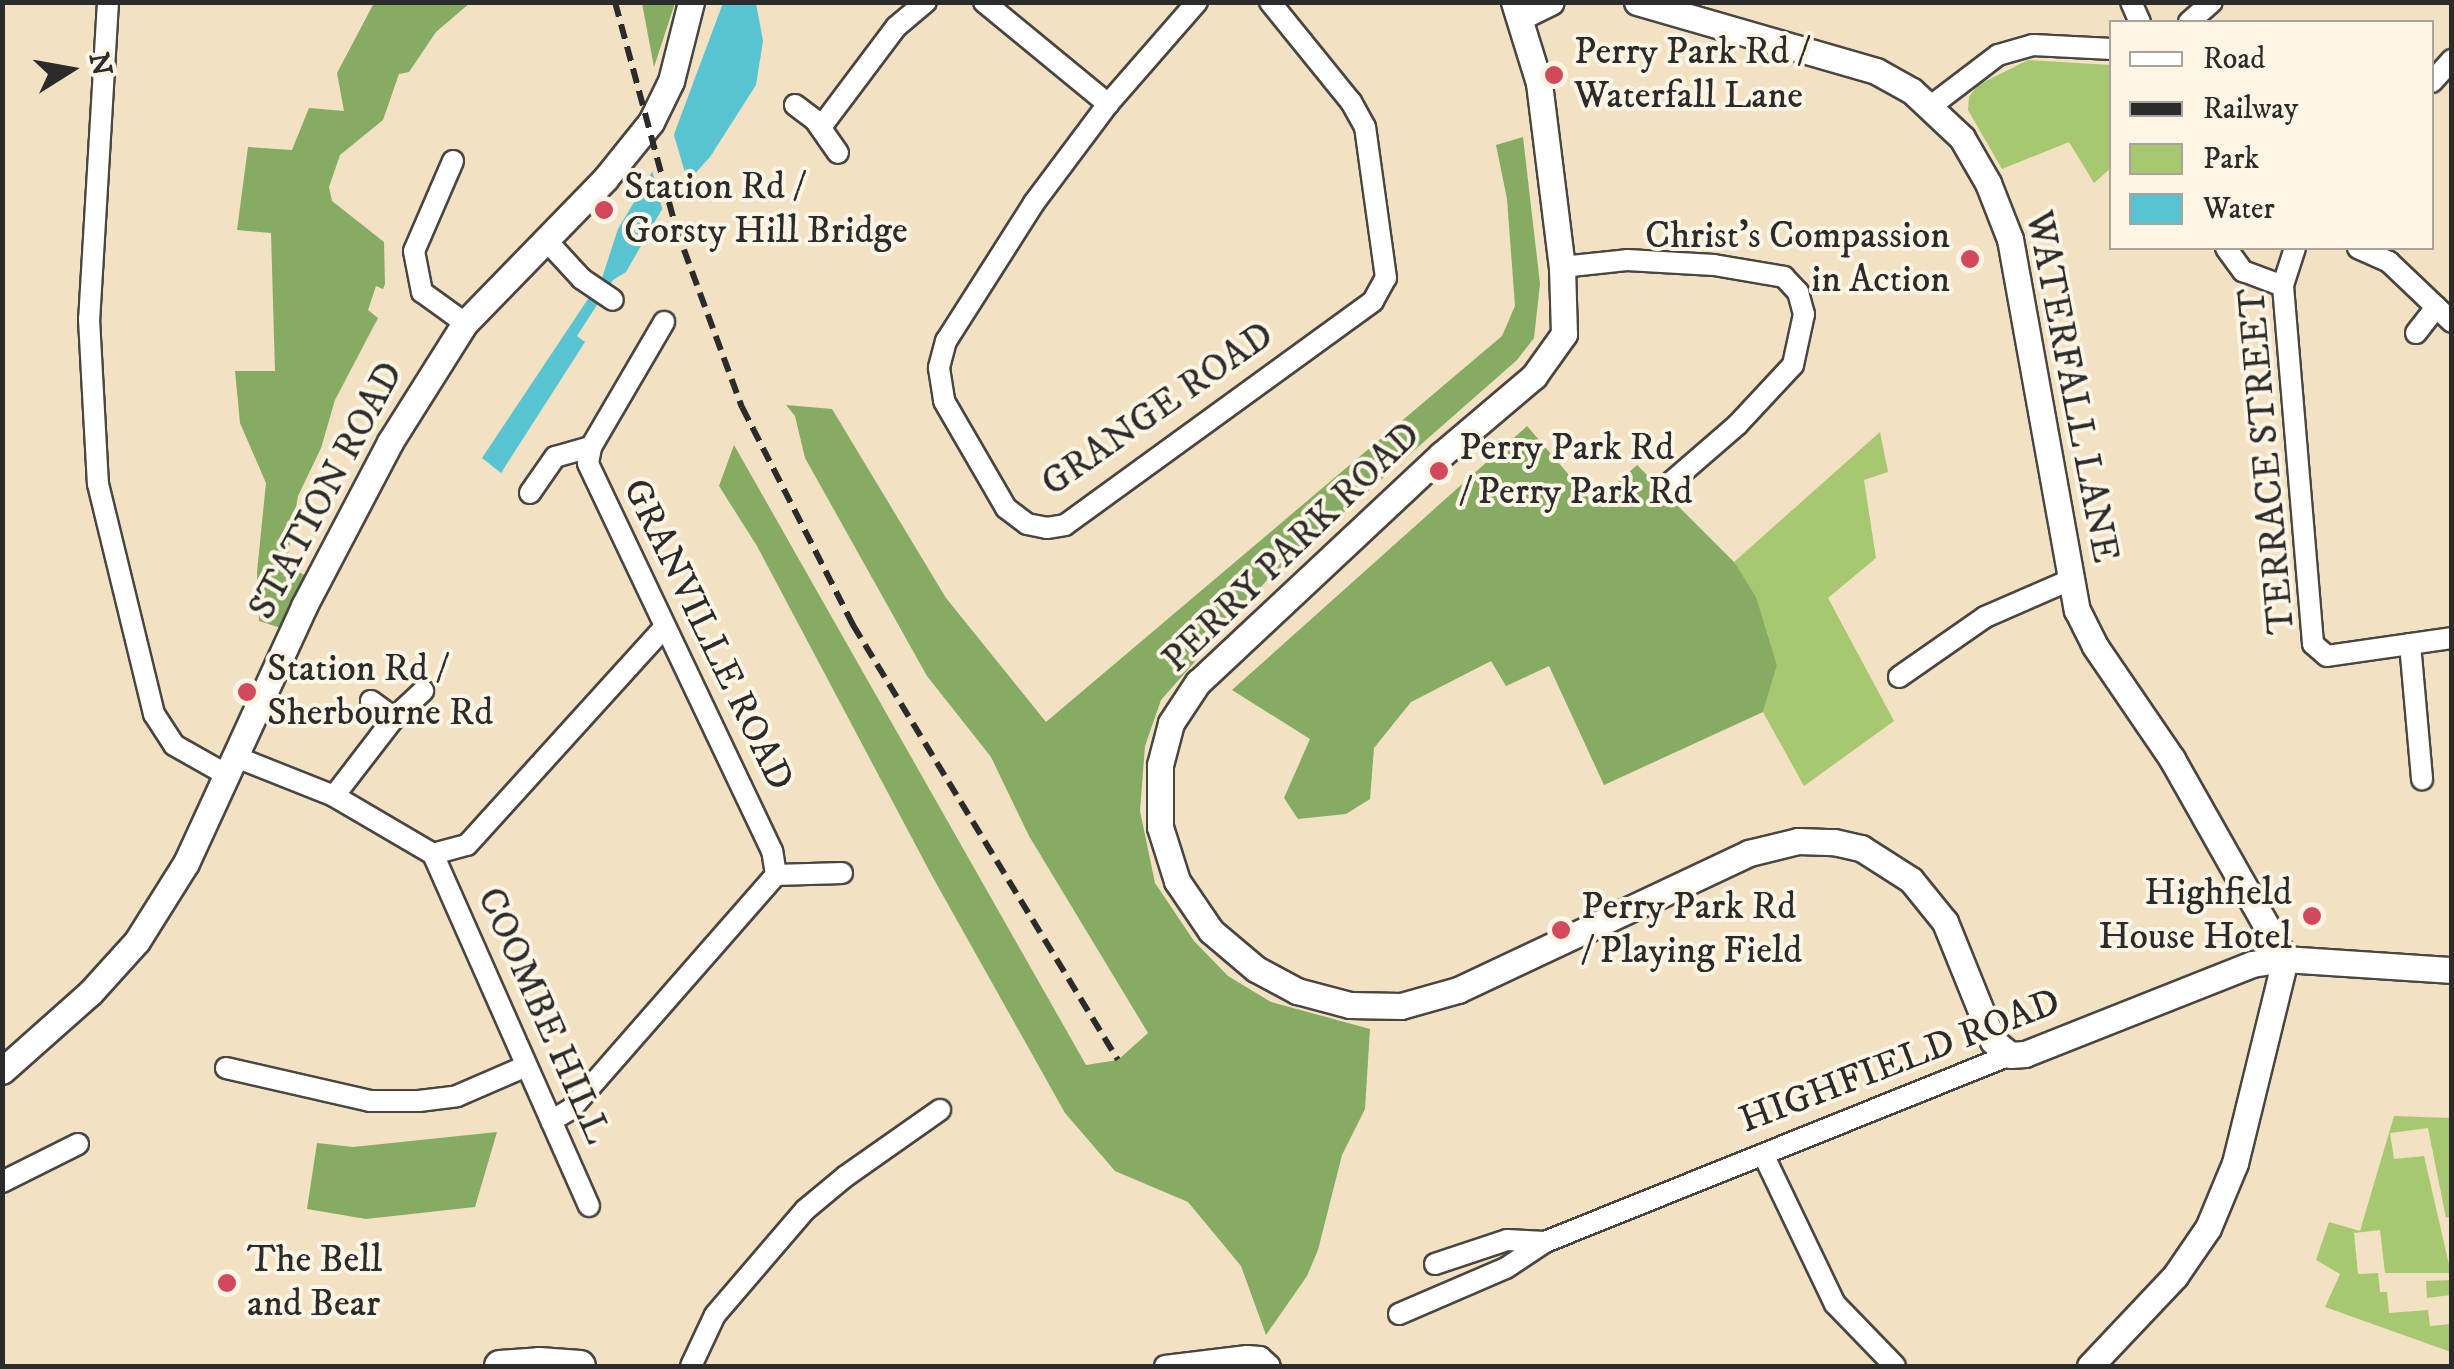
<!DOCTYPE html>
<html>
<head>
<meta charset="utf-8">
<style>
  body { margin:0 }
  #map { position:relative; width:2454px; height:1369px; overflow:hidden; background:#f2e1c2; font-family:"IM FELL DW Pica",serif }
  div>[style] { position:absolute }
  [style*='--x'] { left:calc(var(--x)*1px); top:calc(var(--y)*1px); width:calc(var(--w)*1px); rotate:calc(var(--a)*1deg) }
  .green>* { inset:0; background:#a7c870 }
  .forest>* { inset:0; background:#85ac62 }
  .water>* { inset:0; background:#58c4d1 }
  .pier>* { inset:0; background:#f2e1c2 }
  .roads { filter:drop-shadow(2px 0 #494642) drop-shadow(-2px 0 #494642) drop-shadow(0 2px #494642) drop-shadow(0 -2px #494642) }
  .minor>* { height:20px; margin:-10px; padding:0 10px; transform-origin:10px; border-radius:10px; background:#fff }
  .tertiary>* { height:25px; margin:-12.5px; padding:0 12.5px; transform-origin:12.5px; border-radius:12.5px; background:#fff }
  .primary>* { height:30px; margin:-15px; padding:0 15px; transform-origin:15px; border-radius:15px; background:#fff }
  .rail>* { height:6px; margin-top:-3px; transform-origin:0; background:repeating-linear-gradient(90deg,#2b2b2b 0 15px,transparent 0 23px) }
  .dots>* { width:28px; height:28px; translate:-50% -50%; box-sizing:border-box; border:5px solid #fcf5e5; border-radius:50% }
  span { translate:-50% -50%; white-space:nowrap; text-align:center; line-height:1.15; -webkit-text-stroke:8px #fcf5e5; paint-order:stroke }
  .poi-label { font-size:38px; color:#2b2b2b }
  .left { translate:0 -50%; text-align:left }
  .right { translate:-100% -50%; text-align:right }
  .street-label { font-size:38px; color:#2b2b2b }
  .frame { position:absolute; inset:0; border:5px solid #2b2b2b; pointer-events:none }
  .legend { position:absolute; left:2109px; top:20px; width:325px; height:230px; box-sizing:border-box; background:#fcf5e5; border:2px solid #a8a49b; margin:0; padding:12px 18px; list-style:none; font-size:30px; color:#2b2b2b }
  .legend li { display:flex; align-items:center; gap:20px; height:50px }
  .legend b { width:50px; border:2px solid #a8a49b }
  .north { position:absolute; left:20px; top:20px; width:100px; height:100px; -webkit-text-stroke:8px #fcf5e5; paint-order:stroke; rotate:79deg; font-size:28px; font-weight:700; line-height:40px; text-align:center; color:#2b2b2b }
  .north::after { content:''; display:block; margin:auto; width:35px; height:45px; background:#2b2b2b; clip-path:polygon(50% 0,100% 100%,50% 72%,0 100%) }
</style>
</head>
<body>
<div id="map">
  <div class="green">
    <div style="clip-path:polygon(2028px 60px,2111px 65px,2111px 168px,2094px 183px,2069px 142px,2002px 169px,1968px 110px,1969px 97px,1978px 85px)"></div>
    <div style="clip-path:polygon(1880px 432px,1888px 472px,1864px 480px,1876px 558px,1828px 598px,1894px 721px,1804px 786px,1763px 712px,1777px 666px,1734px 562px)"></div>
    <div style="clip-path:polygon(2394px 1116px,2451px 1118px,2451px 1216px,2446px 1218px,2428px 1128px,2390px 1133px,2394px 1159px,2424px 1156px,2451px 1273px,2385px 1273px,2380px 1230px,2354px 1233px,2358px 1274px,2378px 1273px,2380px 1292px,2387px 1292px,2389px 1313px,2428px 1310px,2430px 1326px,2451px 1324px,2451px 1352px,2325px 1307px,2340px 1274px,2316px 1260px,2329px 1222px,2360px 1231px)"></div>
    <div style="clip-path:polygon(2451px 1280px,2451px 1295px,2427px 1298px,2426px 1281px)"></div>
  </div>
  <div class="forest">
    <div style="clip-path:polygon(374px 3px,470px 3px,436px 32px,409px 72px,399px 74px,383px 120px,340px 155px,329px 187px,332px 201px,384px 242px,385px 284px,383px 289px,376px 286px,368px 310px,378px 318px,335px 400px,321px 448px,298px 496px,286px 566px,307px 576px,284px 629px,259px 621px,257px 572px,266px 483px,240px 423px,235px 371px,275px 371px,271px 233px,237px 230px,248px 147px,292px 150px,309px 108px,344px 111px,337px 73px)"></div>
    <div style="clip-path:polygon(642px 3px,675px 3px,654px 67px)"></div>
    <div style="clip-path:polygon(1523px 137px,1540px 284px,1534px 338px,1517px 360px,1268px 579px,1161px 700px,1145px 746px,1140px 811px,1155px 883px,1194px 941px,1228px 976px,1271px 1002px,1370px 1029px,1365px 1109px,1342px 1155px,1318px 1250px,1307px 1276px,1266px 1335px,1241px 1266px,1188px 1202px,1115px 1171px,1065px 1113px,931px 874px,757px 546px,719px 486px,734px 445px,1086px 1065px,1118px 1060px,1148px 1033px,1029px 836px,991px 757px,927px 676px,805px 458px,795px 416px,786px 405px,832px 409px,946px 598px,1046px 722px,1502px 336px,1515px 306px,1507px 199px,1496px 145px)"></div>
    <div style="clip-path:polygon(1527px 426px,1594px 504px,1637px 465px,1734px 562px,1756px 597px,1777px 666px,1763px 712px,1604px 785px,1549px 666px,1506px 686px,1491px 661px,1411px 702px,1374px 748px,1370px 799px,1346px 814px,1298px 819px,1284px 798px,1310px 739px,1232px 690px)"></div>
    <div style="clip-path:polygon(497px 1132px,475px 1207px,366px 1219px,307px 1209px,317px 1143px,353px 1147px)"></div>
  </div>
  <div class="water">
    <div style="clip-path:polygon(723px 3px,756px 3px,763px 41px,756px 85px,710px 157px,661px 211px,626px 272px,613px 280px,577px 336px,585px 342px,501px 473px,482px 458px,602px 278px,618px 229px,673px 137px)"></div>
  </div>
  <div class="pier">
    <div style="clip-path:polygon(671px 125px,689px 186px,664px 216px,650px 162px)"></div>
  </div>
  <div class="roads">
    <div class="minor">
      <div style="--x:108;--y:2;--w:318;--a:93.4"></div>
      <div style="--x:89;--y:319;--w:165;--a:86.9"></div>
      <div style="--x:98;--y:484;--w:237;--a:76.3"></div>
      <div style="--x:154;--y:714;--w:37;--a:57"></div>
      <div style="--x:174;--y:745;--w:61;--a:29.5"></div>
      <div style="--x:984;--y:2;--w:161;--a:39.4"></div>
      <div style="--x:1197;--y:2;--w:135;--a:131.1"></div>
      <div style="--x:1108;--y:104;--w:124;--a:126.8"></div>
      <div style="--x:1034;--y:203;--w:164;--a:122.5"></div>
      <div style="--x:946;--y:341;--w:28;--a:105"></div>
      <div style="--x:939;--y:368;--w:33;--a:81"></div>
      <div style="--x:944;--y:401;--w:124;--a:59.9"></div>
      <div style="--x:1006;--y:508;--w:26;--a:37"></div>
      <div style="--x:1027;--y:524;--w:20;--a:11"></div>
      <div style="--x:1047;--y:528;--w:18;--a:-9"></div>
      <div style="--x:1065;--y:525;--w:381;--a:-36"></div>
      <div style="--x:1373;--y:301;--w:26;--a:-61"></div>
      <div style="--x:1386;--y:278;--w:152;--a:-97.9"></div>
      <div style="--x:1365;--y:127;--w:29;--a:-119"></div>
      <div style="--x:1351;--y:102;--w:129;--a:-129"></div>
      <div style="--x:2131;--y:2;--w:22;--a:66"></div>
      <div style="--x:2189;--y:22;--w:30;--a:-41"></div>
      <div style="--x:2432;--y:82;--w:30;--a:-48"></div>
      <div style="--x:795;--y:105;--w:25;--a:37"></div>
      <div style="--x:815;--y:120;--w:40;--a:55.1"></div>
      <div style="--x:1931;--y:106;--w:84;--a:-37.3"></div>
      <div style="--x:1998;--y:55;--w:36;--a:-16"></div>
      <div style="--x:2033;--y:45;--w:79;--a:2.9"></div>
      <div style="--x:821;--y:127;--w:125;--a:-53.1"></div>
      <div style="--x:896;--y:27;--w:39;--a:-40"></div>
      <div style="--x:453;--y:161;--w:98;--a:113.4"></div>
      <div style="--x:414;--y:251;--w:42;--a:79"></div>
      <div style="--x:422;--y:292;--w:53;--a:35.8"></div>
      <div style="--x:546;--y:240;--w:53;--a:47.3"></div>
      <div style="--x:582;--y:279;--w:37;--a:34"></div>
      <div style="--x:2226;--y:248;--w:29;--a:54"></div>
      <div style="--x:2243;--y:271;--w:43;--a:20.6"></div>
      <div style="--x:2295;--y:248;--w:40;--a:108"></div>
      <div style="--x:2283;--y:286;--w:359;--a:85.2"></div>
      <div style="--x:2313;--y:644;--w:18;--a:41"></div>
      <div style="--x:2327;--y:656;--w:126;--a:-8.2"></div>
      <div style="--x:2358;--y:248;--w:34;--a:24"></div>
      <div style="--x:2389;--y:262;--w:87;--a:43.6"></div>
      <div style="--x:1562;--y:267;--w:65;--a:-6.1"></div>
      <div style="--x:1627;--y:260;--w:87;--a:3.3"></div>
      <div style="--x:1714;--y:265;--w:71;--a:9.7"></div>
      <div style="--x:1784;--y:277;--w:21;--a:47"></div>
      <div style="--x:1798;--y:292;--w:23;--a:75"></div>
      <div style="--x:1804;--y:314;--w:52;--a:102.2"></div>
      <div style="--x:1793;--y:365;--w:82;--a:133"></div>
      <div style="--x:1737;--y:425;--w:98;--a:139.1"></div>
      <div style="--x:2416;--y:333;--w:33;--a:-52"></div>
      <div style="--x:530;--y:493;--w:44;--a:-55.2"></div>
      <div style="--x:555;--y:457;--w:37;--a:-16"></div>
      <div style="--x:2410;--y:644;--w:136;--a:84.9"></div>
      <div style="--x:1899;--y:677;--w:105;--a:-34.9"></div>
      <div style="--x:1985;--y:617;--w:93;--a:-23.5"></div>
      <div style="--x:371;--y:701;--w:29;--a:36"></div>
      <div style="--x:236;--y:757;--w:105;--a:21.7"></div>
      <div style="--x:334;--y:796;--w:115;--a:30.4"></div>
      <div style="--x:433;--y:854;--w:35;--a:-15"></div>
      <div style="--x:467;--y:845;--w:294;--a:-47.8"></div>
      <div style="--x:334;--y:796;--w:98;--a:-52.4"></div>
      <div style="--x:394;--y:718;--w:40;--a:-43"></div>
      <div style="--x:433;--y:854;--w:385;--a:66.1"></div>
      <div style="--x:776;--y:875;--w:66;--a:-1.7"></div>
      <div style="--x:226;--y:1068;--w:148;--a:12.9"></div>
      <div style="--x:370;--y:1101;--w:49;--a:0"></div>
      <div style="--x:419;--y:1101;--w:38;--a:-7"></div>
      <div style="--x:457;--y:1096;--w:73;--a:-23.4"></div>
      <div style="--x:551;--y:1121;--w:23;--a:-31"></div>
      <div style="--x:571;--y:1109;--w:311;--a:-48.8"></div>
      <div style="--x:776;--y:875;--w:24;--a:-99"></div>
      <div style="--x:772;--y:851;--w:429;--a:-115.4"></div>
      <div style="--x:588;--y:463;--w:16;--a:-79"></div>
      <div style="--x:591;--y:447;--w:145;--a:-59.7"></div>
      <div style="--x:1764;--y:1156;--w:164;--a:64.4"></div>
      <div style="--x:1835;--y:1304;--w:86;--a:45.9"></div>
      <div style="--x:2;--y:1182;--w:85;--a:-26.6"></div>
      <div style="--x:1435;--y:1264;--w:76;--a:-18.4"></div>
      <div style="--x:1507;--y:1240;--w:38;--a:3"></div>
      <div style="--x:1399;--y:1314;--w:116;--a:-23.3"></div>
      <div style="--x:1506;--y:1268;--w:47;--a:-33.7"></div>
      <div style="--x:1545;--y:1242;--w:501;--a:-21.91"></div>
      <div style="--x:691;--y:1366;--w:56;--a:-64.8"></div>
      <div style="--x:715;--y:1315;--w:138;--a:-49.4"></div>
      <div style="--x:805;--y:1210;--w:53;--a:-39.7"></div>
      <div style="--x:846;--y:1176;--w:115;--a:-35.1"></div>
      <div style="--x:1165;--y:1366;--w:83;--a:-7"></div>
      <div style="--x:1247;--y:1356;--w:13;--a:4"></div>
      <div style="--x:1260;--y:1357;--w:13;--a:42"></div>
    </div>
    <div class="tertiary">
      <div style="--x:1514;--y:2;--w:85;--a:72.8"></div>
      <div style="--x:1539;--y:83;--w:185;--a:82.9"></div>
      <div style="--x:1562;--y:267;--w:67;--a:88.3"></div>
      <div style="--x:1564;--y:334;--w:52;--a:125.5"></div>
      <div style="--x:1534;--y:376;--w:122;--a:139.7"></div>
      <div style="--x:1441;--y:455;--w:333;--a:136.9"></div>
      <div style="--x:1198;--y:682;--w:49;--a:123.4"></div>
      <div style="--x:1171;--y:723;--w:43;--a:104.7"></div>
      <div style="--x:1160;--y:765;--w:62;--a:90"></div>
      <div style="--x:1160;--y:827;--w:57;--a:72.5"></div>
      <div style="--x:1177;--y:881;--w:60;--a:55.8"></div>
      <div style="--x:1211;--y:931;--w:59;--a:40.2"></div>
      <div style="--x:1256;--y:969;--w:47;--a:28.2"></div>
      <div style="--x:1297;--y:991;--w:55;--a:14.8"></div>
      <div style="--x:1350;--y:1005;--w:51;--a:1.1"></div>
      <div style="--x:1401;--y:1006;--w:59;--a:-15.7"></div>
      <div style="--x:1458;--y:990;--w:322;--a:-25.2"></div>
      <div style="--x:1749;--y:853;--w:50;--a:-13.8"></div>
      <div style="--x:1798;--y:841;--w:36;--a:2"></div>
      <div style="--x:1834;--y:842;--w:28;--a:13"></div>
      <div style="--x:1861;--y:848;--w:59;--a:32.6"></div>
      <div style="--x:1911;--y:880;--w:54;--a:51"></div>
      <div style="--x:1945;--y:922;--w:128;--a:68"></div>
      <div style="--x:1993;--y:1041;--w:22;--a:39"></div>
      <div style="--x:2010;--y:1055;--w:15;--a:-4"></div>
      <div style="--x:2025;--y:1054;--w:244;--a:-21.6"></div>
      <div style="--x:2252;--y:964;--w:33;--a:-9"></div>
      <div style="--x:2285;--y:959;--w:167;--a:3.8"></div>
      <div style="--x:1637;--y:2;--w:249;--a:16.1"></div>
      <div style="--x:1876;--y:71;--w:41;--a:29.1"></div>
      <div style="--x:1912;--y:91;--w:69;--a:43.2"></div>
      <div style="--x:1962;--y:138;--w:52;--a:60"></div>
      <div style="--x:1988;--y:183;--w:60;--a:68.6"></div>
      <div style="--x:2010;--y:239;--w:377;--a:79.8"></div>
      <div style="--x:2077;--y:610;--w:40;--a:63.4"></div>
      <div style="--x:2095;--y:646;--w:137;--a:55.7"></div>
      <div style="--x:2172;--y:759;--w:230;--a:60.5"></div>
      <div style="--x:1520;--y:17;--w:34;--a:-26"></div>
      <div style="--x:2;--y:1071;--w:118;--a:-41.6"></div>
      <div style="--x:90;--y:993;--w:70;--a:-47.9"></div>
      <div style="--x:137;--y:941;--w:92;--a:-57.9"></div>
      <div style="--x:186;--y:863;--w:283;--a:-65.3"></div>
      <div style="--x:304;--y:606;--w:185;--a:-62.3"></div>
      <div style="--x:390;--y:442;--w:141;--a:-57.8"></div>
      <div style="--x:465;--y:323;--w:201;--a:-45.8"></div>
      <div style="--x:605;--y:179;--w:73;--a:-51.1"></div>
      <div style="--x:651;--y:122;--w:46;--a:-64"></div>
      <div style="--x:671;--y:81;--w:81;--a:-75.8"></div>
      <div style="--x:2090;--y:1366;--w:124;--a:-46.6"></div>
      <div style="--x:2175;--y:1276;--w:58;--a:-55.5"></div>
      <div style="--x:2208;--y:1228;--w:70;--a:-67.4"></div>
      <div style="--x:2235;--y:1163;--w:210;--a:-76.2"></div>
    </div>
    <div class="primary">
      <div style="--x:500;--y:1366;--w:39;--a:-4"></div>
      <div style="--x:539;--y:1363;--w:41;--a:4.2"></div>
    </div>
  </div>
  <div class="rail">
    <div style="--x:615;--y:2;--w:234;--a:74.9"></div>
    <div style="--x:676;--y:228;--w:191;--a:69.8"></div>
    <div style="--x:742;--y:407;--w:245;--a:63"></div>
    <div style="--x:853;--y:625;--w:509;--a:58.65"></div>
  </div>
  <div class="dots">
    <div style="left:1554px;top:75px;background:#d1495b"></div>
    <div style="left:604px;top:210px;background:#d1495b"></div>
    <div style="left:1970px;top:259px;background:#d1495b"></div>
    <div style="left:1439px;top:471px;background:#d1495b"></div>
    <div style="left:247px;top:692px;background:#d1495b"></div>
    <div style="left:2312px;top:916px;background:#d1495b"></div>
    <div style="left:1561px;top:930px;background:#d1495b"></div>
    <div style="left:227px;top:1283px;background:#d1495b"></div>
  </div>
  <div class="poi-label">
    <span class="left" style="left:1574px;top:75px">Perry Park Rd /<br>Waterfall Lane</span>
    <span class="left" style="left:624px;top:210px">Station Rd /<br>Gorsty Hill Bridge</span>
    <span class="right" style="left:1950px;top:259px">Christ's Compassion<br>in Action</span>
    <span class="left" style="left:1459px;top:471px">Perry Park Rd<br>/ Perry Park Rd</span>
    <span class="left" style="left:267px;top:692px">Station Rd /<br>Sherbourne Rd</span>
    <span class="right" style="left:2292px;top:916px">Highfield<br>House Hotel</span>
    <span class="left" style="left:1581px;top:930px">Perry Park Rd<br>/ Playing Field</span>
    <span class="left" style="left:247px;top:1283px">The Bell<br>and Bear</span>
  </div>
  <div class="street-label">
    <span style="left:2071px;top:387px;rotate:79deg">WATERFALL LANE</span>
    <span style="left:1158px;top:410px;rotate:-35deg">GRANGE ROAD</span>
    <span style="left:2268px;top:461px;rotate:-95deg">TERRACE STREET</span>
    <span style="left:327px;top:491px;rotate:-62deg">STATION ROAD</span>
    <span style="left:1292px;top:548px;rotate:-44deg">PERRY PARK ROAD</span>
    <span style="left:707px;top:635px;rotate:64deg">GRANVILLE ROAD</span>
    <span style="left:543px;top:1016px;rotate:66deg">COOMBE HILL</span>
    <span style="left:1900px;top:1062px;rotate:-21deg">HIGHFIELD ROAD</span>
  </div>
  <div class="frame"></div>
  <ul class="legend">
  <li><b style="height:12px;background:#fff"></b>Road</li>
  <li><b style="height:12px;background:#2b2b2b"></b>Railway</li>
  <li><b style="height:28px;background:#a7c870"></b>Park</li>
  <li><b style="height:28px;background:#58c4d1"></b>Water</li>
  </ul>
  <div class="north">N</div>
</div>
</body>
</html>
